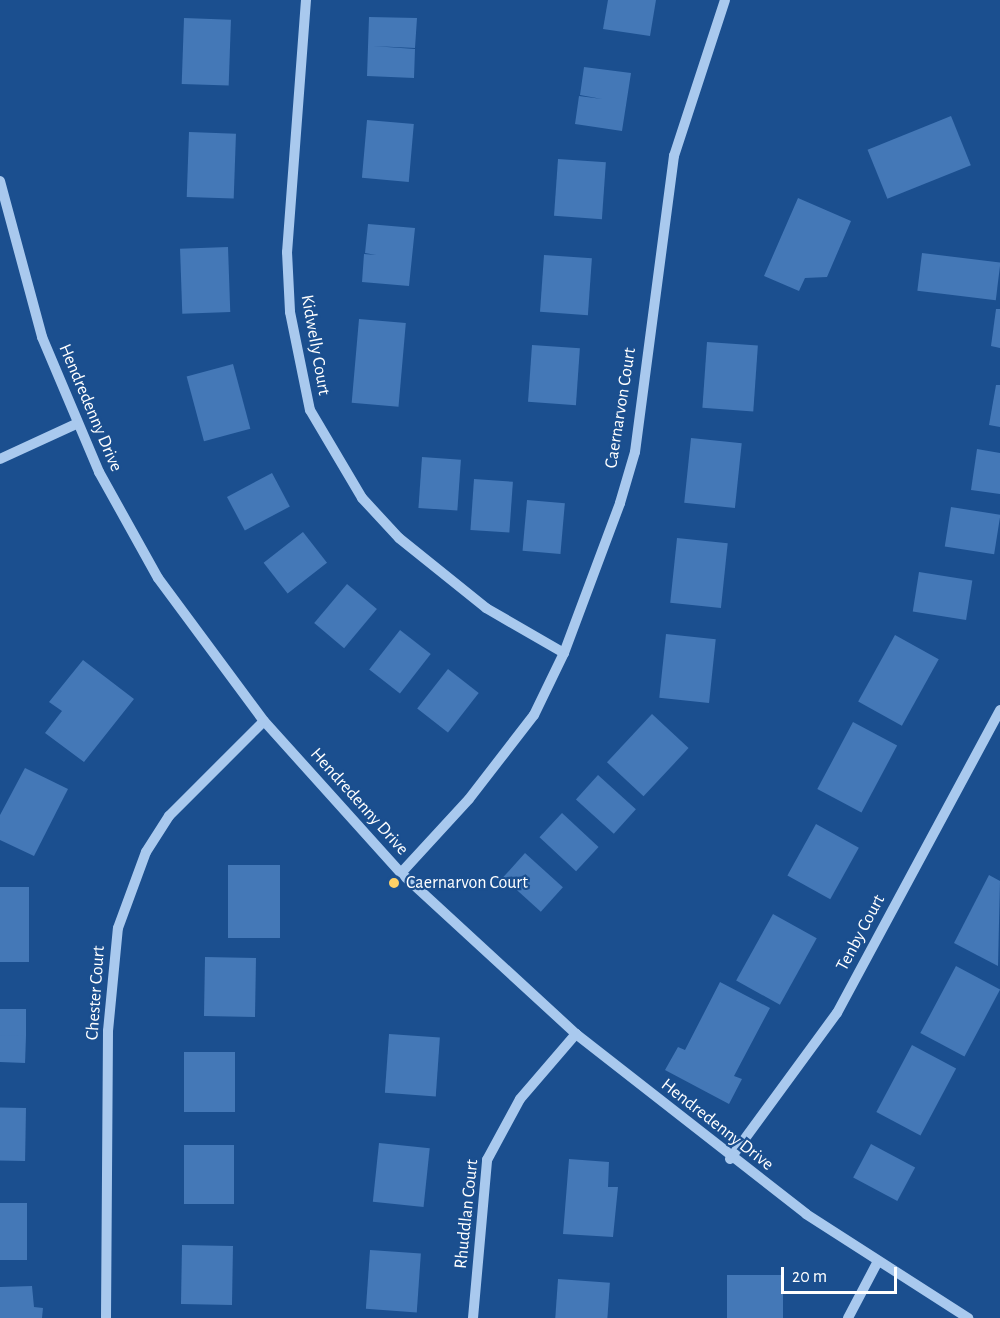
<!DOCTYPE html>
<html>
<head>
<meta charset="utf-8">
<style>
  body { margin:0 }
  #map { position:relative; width:1000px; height:1318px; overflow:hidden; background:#1b4f8f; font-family:"Alegreya Sans",sans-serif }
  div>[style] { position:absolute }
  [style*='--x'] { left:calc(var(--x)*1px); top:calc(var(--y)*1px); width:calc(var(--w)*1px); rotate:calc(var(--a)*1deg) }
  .building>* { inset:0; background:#4478b7; transform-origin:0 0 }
  .minor>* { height:10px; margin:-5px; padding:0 5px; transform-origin:5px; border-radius:5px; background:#a9c9ee }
  .dots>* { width:16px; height:16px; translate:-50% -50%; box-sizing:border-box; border:3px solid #1b4f8f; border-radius:50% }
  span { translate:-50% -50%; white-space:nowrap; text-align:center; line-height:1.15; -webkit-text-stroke:4.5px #1b4f8f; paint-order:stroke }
  .street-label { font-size:18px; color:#fff }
  .poi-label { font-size:18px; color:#fff }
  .left { translate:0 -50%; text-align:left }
  .scale { position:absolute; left:781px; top:1267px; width:116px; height:27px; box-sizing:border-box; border:3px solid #fff; border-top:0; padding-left:8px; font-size:18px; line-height:21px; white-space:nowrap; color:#fff; -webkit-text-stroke:4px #1b4f8f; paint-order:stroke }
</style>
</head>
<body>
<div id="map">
  <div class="building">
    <div style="clip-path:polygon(656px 0,650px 36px,603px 29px,608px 0)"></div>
    <div style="clip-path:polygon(369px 17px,417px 18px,415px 48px,373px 46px,415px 49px,414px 78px,367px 76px)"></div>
    <div style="left:184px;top:18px;width:47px;height:66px;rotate:2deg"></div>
    <div style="clip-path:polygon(584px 67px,631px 73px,622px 131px,575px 124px,579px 96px,602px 99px,580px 95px)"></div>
    <div style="left:951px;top:116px;width:53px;height:90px;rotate:68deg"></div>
    <div style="left:367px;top:120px;width:47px;height:58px;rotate:5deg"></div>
    <div style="left:189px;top:132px;width:47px;height:65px;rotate:2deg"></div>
    <div style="left:558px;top:159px;width:48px;height:57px;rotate:4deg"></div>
    <div style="clip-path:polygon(798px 198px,851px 221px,827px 277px,805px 278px,799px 291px,764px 276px)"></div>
    <div style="clip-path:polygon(368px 224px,415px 228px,409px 286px,362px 282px,364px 254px,376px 255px,365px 253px)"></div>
    <div style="left:228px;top:247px;width:65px;height:48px;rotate:88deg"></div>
    <div style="left:922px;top:253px;width:79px;height:38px;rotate:7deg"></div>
    <div style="left:544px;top:255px;width:48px;height:57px;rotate:4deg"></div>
    <div style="clip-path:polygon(996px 309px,1000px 309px,1000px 348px,991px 346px)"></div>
    <div style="left:359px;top:319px;width:47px;height:84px;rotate:5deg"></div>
    <div style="left:707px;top:342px;width:51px;height:66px;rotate:4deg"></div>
    <div style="left:532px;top:345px;width:48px;height:57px;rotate:4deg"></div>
    <div style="left:233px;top:364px;width:67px;height:48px;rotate:75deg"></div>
    <div style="clip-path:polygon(996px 385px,1000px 385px,1000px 427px,989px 425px)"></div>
    <div style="left:691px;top:438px;width:51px;height:65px;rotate:6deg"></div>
    <div style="clip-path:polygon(977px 449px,1000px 453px,1000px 494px,971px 490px)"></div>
    <div style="left:422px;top:457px;width:39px;height:51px;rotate:4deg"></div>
    <div style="left:272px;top:473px;width:38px;height:51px;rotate:62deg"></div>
    <div style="left:474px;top:479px;width:39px;height:51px;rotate:4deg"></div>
    <div style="left:527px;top:500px;width:38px;height:51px;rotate:5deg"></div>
    <div style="left:951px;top:507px;width:50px;height:40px;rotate:9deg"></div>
    <div style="left:303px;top:532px;width:39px;height:50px;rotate:52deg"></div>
    <div style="left:677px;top:538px;width:51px;height:65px;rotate:6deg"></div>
    <div style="left:919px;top:572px;width:54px;height:40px;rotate:9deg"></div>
    <div style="left:347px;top:584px;width:39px;height:51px;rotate:40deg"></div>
    <div style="left:400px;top:630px;width:39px;height:50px;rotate:38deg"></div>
    <div style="left:666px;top:634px;width:50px;height:64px;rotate:6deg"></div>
    <div style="left:895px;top:635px;width:50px;height:76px;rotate:29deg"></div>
    <div style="clip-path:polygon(83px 660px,134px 699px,84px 762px,45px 733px,62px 711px,49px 702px)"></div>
    <div style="left:448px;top:669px;width:39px;height:50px;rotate:38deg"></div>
    <div style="left:652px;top:714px;width:50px;height:66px;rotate:43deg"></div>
    <div style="left:853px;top:722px;width:50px;height:76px;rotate:28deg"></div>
    <div style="clip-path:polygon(25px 768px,68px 789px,34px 856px,0 840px,0 815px)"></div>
    <div style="left:598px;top:775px;width:51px;height:33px;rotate:42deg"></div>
    <div style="left:562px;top:813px;width:50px;height:33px;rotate:43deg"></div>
    <div style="left:816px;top:824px;width:49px;height:59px;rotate:29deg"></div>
    <div style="left:525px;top:853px;width:51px;height:33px;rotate:42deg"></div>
    <div style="left:228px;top:865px;width:52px;height:73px"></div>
    <div style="clip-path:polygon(989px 875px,1000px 881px,998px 966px,954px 943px)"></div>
    <div style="left:29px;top:887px;width:75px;height:29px;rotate:90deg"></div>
    <div style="left:773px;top:914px;width:50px;height:76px;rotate:29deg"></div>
    <div style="left:256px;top:958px;width:59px;height:51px;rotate:91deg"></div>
    <div style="left:956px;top:966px;width:50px;height:76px;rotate:28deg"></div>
    <div style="clip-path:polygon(720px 982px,770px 1008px,734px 1076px,742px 1079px,729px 1104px,665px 1070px,678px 1047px,685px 1050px)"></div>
    <div style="left:0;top:1009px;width:26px;height:27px"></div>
    <div style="left:389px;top:1034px;width:51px;height:59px;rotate:4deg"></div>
    <div style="left:26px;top:1036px;width:27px;height:26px;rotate:92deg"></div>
    <div style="left:912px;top:1045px;width:50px;height:76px;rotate:28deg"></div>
    <div style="left:184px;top:1052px;width:51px;height:60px"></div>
    <div style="left:26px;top:1108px;width:53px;height:26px;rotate:91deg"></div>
    <div style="left:379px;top:1143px;width:51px;height:59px;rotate:6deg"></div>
    <div style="left:871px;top:1144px;width:50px;height:38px;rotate:28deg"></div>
    <div style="left:234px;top:1145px;width:59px;height:50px;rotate:90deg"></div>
    <div style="clip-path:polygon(569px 1159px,609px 1162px,608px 1187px,618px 1187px,613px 1237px,563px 1234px)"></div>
    <div style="left:27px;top:1203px;width:57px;height:27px;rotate:90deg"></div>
    <div style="left:233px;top:1246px;width:59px;height:51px;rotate:91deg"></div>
    <div style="left:370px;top:1250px;width:51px;height:59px;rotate:4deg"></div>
    <div style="left:727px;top:1275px;width:56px;height:43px"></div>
    <div style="left:558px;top:1279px;width:52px;height:39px;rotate:4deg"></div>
    <div style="clip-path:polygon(32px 1286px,34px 1307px,43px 1308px,42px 1318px,0 1318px,0 1287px)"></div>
  </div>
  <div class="minor">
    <div style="--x:306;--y:0;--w:253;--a:94.3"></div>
    <div style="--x:287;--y:252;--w:60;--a:87.1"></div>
    <div style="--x:290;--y:312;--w:100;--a:78.5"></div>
    <div style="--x:310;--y:410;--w:102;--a:59.4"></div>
    <div style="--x:362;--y:498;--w:54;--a:47.2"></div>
    <div style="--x:399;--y:538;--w:112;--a:38.8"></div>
    <div style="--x:486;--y:608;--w:90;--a:30"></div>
    <div style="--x:0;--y:181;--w:162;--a:74.9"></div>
    <div style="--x:42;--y:337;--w:147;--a:67.1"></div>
    <div style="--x:99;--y:472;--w:121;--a:60.9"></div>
    <div style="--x:158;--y:578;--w:178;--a:53.5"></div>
    <div style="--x:264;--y:721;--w:205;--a:48"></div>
    <div style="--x:401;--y:873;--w:238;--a:42.6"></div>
    <div style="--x:576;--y:1034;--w:292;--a:38"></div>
    <div style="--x:806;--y:1214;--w:193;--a:32.7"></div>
    <div style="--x:0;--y:459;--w:84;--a:-24.7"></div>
    <div style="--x:401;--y:873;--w:100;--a:-47.4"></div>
    <div style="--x:469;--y:799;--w:106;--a:-52.3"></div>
    <div style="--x:534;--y:715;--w:69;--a:-64.2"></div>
    <div style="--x:564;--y:653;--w:160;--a:-69.5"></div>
    <div style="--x:620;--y:503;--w:53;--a:-73.6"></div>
    <div style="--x:635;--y:452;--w:299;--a:-82.5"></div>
    <div style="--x:674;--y:156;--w:164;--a:-71.9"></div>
    <div style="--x:730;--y:1159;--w:181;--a:-53.8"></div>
    <div style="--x:837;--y:1013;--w:344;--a:-61.7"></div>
    <div style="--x:106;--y:1318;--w:287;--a:-89.6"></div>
    <div style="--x:108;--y:1031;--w:103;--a:-84.5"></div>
    <div style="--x:118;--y:928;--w:81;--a:-69.8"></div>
    <div style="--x:146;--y:852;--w:43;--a:-57.4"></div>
    <div style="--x:169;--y:816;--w:134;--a:-45"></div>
    <div style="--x:473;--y:1318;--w:159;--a:-84.9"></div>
    <div style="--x:487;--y:1160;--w:69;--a:-61.6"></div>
    <div style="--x:520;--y:1099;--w:86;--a:-49.3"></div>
    <div style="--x:848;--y:1318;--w:62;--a:-62.2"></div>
  </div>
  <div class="dots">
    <div style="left:394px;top:883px;background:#ffd166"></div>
  </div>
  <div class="street-label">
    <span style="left:315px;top:345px;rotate:80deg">Kidwelly Court</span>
    <span style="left:90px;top:408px;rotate:67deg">Hendredenny Drive</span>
    <span style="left:621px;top:408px;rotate:-81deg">Caernarvon Court</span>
    <span style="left:359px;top:802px;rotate:48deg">Hendredenny Drive</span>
    <span style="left:861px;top:933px;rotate:-62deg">Tenby Court</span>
    <span style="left:96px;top:993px;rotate:-86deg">Chester Court</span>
    <span style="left:717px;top:1125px;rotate:38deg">Hendredenny Drive</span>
    <span style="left:467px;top:1214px;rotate:-84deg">Rhuddlan Court</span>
  </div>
  <div class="poi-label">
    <span class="left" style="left:406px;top:883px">Caernarvon Court</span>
  </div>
  <div class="scale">20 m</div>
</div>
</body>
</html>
